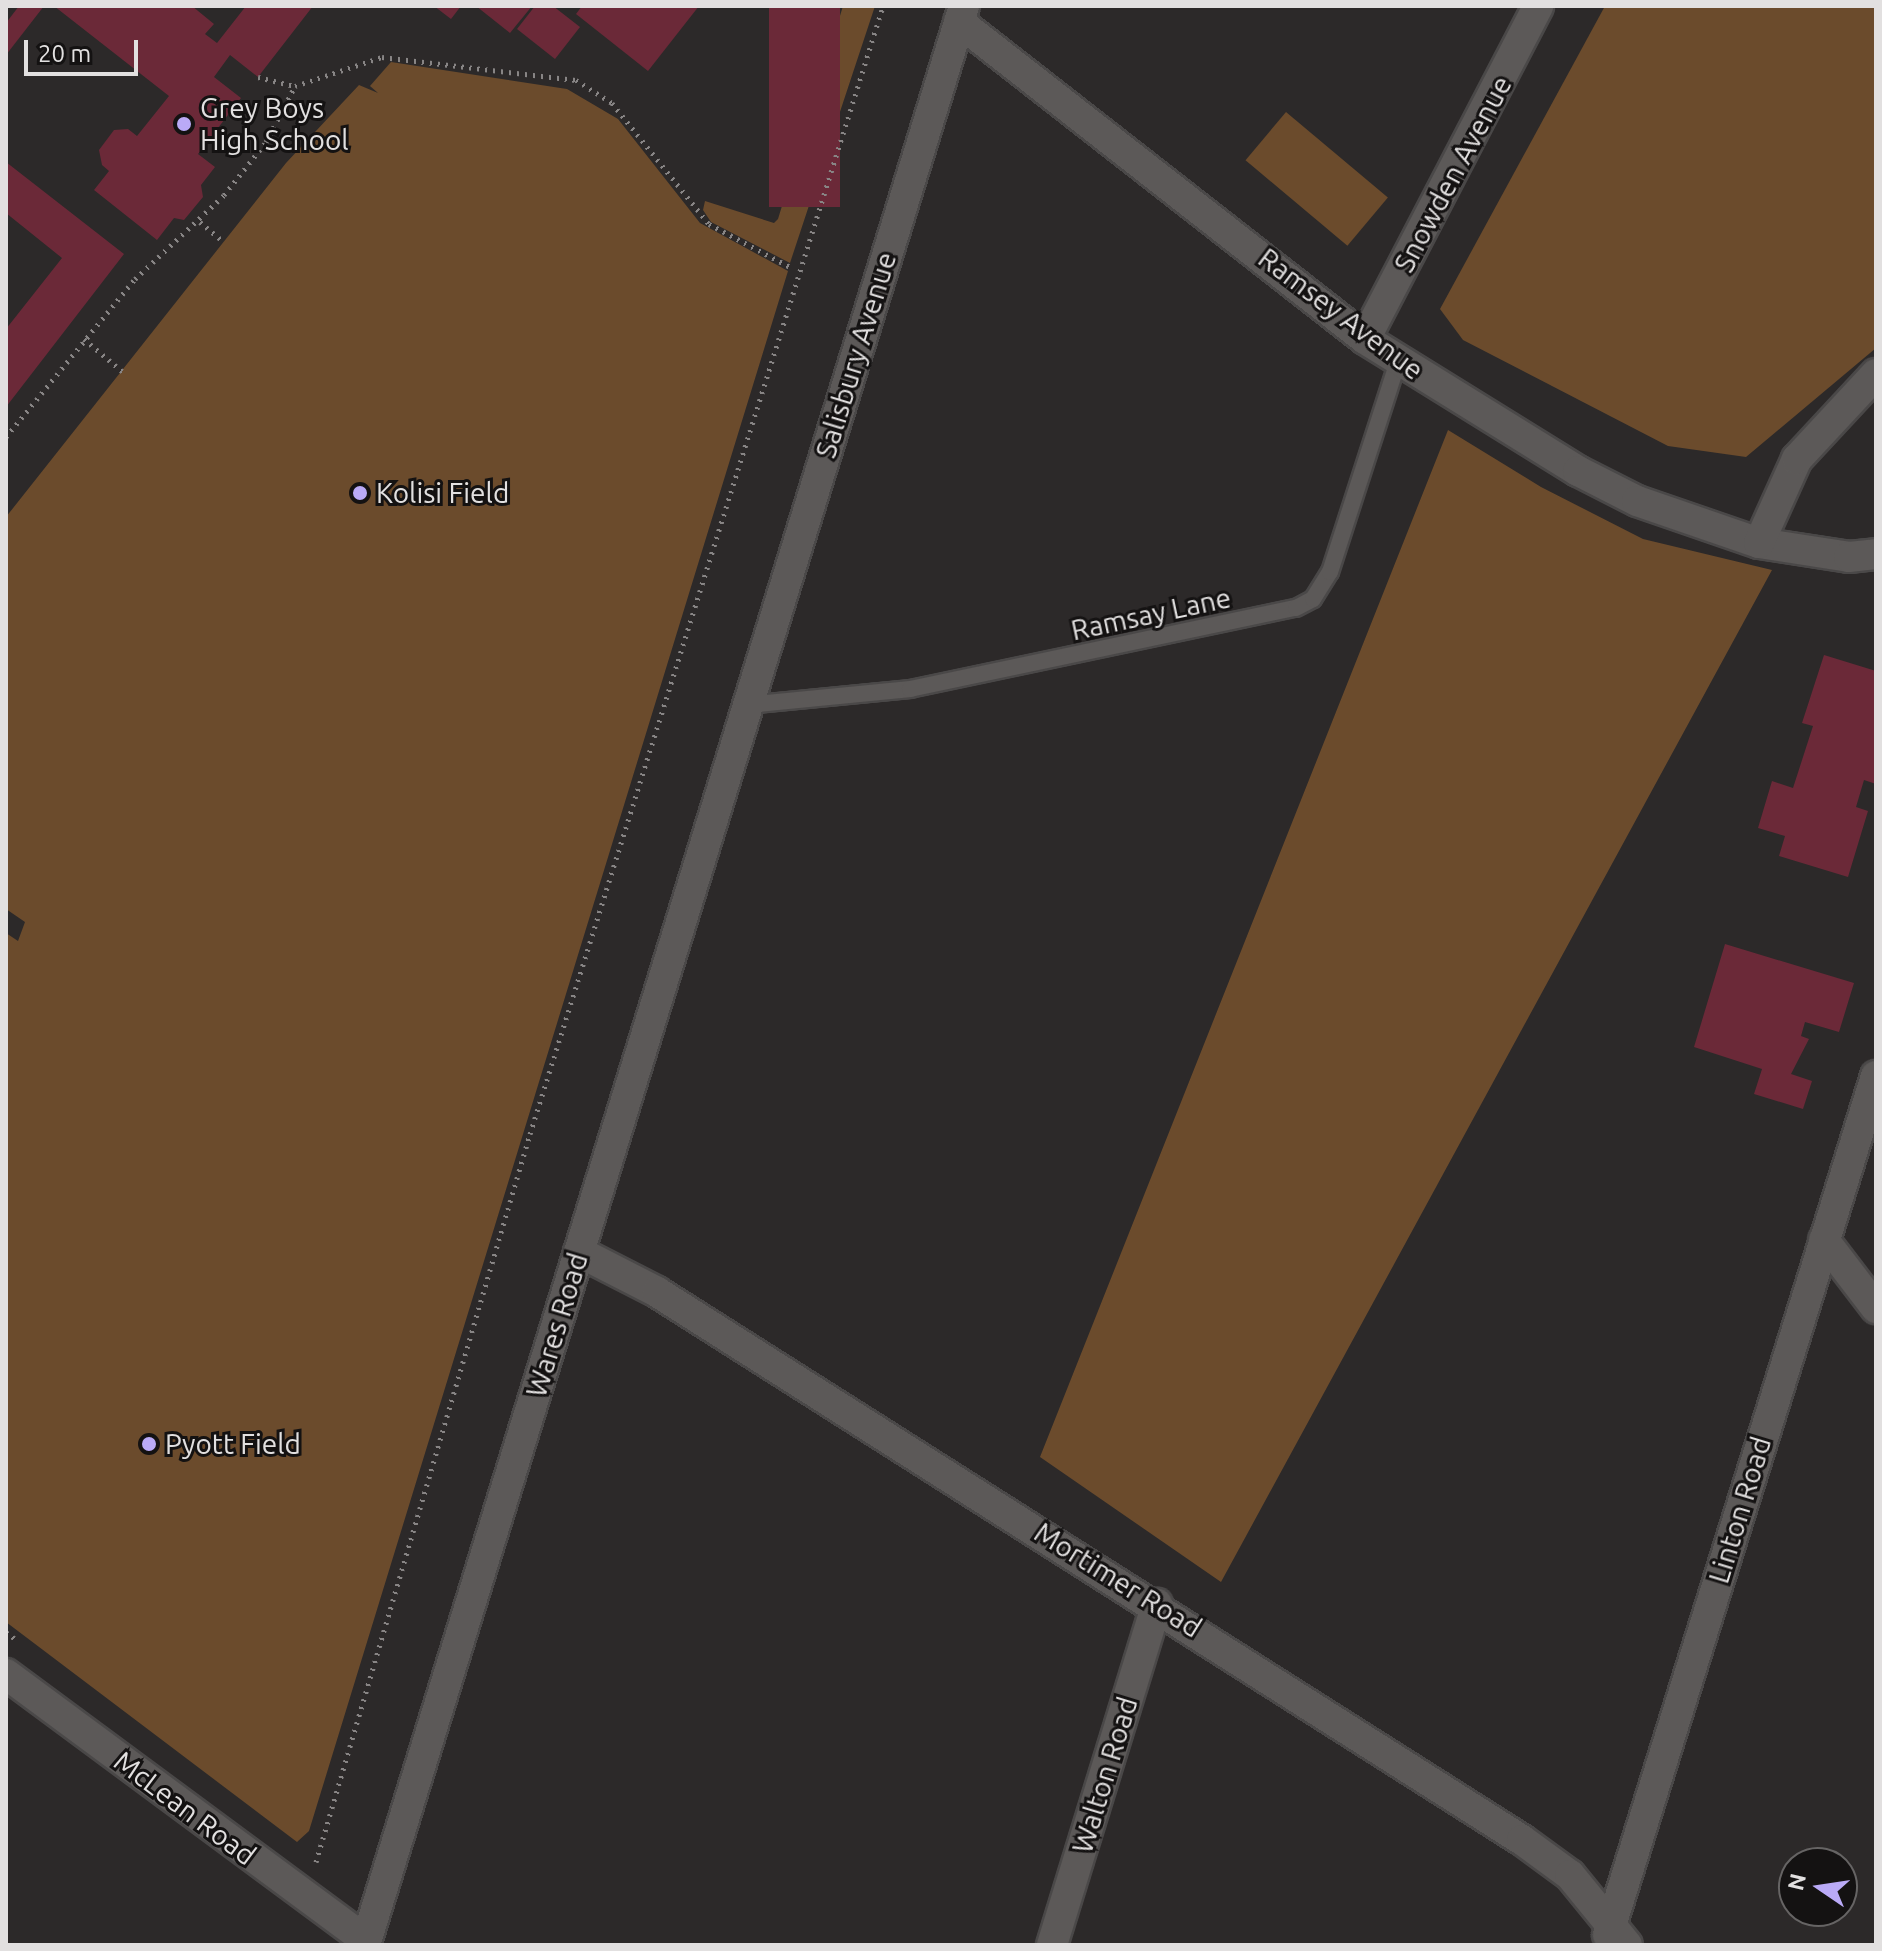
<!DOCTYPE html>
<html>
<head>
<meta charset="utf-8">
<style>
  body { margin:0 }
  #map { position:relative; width:1882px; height:1951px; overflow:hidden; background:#2c2929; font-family:Ubuntu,sans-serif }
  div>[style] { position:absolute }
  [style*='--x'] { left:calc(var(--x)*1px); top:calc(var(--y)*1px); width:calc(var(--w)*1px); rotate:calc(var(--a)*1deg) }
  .green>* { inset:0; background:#6b4b2c; transform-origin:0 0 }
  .building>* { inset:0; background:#6b2938; transform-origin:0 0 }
  .path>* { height:5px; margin-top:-2.5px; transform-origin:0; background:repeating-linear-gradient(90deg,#888585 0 2px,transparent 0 8px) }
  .roads { filter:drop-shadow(2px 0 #4a4848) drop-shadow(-2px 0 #4a4848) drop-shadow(0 2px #4a4848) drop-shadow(0 -2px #4a4848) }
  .lane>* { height:16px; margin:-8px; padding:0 8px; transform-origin:8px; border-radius:8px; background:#5c5958 }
  .street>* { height:30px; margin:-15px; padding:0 15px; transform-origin:15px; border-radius:15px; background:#5c5958 }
  .dots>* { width:22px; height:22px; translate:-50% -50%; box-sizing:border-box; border:4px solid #141212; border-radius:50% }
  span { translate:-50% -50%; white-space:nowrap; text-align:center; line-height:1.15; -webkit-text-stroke:6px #141212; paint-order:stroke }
  .poi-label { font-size:28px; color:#e2e0e0 }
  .left { translate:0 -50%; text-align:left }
  .street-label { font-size:28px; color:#e2e0e0 }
  .frame { position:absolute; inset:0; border:8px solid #e2e0e0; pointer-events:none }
  .north { position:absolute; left:1778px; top:1847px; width:80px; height:80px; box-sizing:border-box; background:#141212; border:2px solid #666464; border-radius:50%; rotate:283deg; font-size:22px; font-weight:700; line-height:32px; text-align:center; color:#e2e0e0 }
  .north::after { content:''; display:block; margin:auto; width:28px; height:36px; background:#baaaf7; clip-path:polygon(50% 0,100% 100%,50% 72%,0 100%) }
  .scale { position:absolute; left:24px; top:40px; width:114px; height:36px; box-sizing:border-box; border:4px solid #e2e0e0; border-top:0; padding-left:10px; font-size:24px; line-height:28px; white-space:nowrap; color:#e2e0e0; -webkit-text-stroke:6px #141212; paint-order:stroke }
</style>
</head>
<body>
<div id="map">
  <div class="green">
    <div style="clip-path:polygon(843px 6px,875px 6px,790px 263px,711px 222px,703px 210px,705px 201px,774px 223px,778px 219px)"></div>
    <div style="clip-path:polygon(1605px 6px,1876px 6px,1876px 348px,1746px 457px,1668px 446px,1463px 340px,1440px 309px)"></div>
    <div style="clip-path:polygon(391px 62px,567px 89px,618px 119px,700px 223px,788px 271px,309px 1831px,297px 1842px,6px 1622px,6px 933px,18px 941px,25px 922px,6px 909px,6px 517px,286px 163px,359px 85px,378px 93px,370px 86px)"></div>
    <div style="left:1286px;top:112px;width:133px;height:63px;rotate:40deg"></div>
    <div style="clip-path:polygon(1448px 430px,1541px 487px,1643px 539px,1772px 570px,1221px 1582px,1040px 1457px)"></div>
  </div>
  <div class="building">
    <div style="clip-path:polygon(19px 6px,44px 6px,6px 55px,6px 23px)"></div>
    <div style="clip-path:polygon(54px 6px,192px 6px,214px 24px,205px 34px,217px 43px,246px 6px,313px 6px,258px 77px,230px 55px,214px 77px,241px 98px,198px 154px,215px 167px,201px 185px,203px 197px,184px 220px,174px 218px,157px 240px,94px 190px,109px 171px,102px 165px,99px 150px,114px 130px,128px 129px,137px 136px,169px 96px)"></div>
    <div style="clip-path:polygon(434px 6px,461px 6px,451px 19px)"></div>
    <div style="clip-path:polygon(476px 6px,532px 6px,510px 33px)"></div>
    <div style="clip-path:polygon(535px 6px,553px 6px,580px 27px,555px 59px,517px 29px)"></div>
    <div style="clip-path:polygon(582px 6px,699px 6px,648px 71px,576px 14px)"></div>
    <div style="left:769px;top:6px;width:71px;height:201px"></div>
    <div style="clip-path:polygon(6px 162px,124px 254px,6px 407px,6px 329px,62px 258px,6px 213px)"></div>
    <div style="clip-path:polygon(1824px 655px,1876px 671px,1876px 784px,1864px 780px,1856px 807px,1868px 811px,1848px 877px,1779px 856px,1785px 836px,1758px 828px,1772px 781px,1793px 788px,1813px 726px,1802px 723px)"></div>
    <div style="clip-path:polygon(1725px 944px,1854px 983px,1839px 1032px,1805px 1022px,1801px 1036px,1809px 1039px,1791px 1074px,1812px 1081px,1803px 1109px,1754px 1094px,1762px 1069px,1694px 1047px)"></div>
  </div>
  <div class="path">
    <div style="--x:258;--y:77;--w:38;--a:14"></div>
    <div style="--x:295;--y:86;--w:92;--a:-18.4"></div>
    <div style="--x:382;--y:57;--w:195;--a:6.8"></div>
    <div style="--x:576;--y:80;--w:43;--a:32.6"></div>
    <div style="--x:612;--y:103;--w:155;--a:51.3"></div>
    <div style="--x:709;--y:224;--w:94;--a:27.9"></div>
    <div style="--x:200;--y:222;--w:31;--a:40"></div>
    <div style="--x:84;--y:339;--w:51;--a:40.2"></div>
    <div style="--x:6;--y:437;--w:204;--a:-50.8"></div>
    <div style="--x:135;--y:279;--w:122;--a:-43.3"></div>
    <div style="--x:224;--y:195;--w:68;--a:-51.6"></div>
    <div style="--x:266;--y:142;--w:63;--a:-62.6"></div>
    <div style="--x:6;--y:1632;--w:15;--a:37"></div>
    <div style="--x:316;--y:1862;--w:759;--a:-73.62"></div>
    <div style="--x:530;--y:1134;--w:1182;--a:-72.62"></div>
  </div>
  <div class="roads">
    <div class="lane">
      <div style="--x:747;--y:705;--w:164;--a:-5.6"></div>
      <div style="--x:910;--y:689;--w:394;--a:-11.9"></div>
      <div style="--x:1296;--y:608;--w:19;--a:-28"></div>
      <div style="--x:1313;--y:599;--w:32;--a:-58"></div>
      <div style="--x:1330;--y:572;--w:222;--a:-72.1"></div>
    </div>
    <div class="street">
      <div style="--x:959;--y:22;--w:515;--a:37.98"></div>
      <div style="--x:1365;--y:339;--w:251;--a:31.8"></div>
      <div style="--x:1578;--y:471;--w:66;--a:27"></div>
      <div style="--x:1637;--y:501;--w:129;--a:19"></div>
      <div style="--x:1759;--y:543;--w:91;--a:8.8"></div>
      <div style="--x:1849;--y:557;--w:27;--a:-6"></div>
      <div style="--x:1365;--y:339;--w:375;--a:-62.5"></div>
      <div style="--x:1759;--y:543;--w:92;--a:-65.7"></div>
      <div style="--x:1797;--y:459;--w:116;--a:-47.1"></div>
      <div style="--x:1824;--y:1240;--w:86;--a:52.6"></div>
      <div style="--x:579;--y:1252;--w:88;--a:27.1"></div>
      <div style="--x:657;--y:1292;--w:1024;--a:32.36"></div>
      <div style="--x:1522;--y:1840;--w:59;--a:36.1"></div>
      <div style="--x:1570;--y:1875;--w:90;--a:50.8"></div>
      <div style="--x:6;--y:1674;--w:448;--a:36.5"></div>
      <div style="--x:1608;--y:1935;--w:900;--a:-72.67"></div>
      <div style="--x:365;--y:1945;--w:2029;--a:-72.83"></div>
      <div style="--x:1052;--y:1945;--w:357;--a:-72.9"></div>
    </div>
  </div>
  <div class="dots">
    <div style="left:184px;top:124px;background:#baaaf7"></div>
    <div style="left:360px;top:493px;background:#baaaf7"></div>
    <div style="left:149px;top:1444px;background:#baaaf7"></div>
  </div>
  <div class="poi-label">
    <span class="left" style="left:200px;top:124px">Grey Boys<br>High School</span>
    <span class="left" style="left:376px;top:493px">Kolisi Field</span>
    <span class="left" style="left:165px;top:1444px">Pyott Field</span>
  </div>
  <div class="street-label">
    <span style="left:1453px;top:174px;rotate:-62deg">Snowden Avenue</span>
    <span style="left:1341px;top:314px;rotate:37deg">Ramsey Avenue</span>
    <span style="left:856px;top:355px;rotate:-73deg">Salisbury Avenue</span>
    <span style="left:1151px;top:614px;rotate:-12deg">Ramsay Lane</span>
    <span style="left:557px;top:1325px;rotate:-73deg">Wares Road</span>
    <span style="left:1740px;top:1510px;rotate:-73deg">Linton Road</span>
    <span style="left:1118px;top:1580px;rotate:32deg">Mortimer Road</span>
    <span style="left:1105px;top:1775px;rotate:-73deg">Walton Road</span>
    <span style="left:185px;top:1808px;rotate:37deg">McLean Road</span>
  </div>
  <div class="frame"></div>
  <div class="north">N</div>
  <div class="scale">20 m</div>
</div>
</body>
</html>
